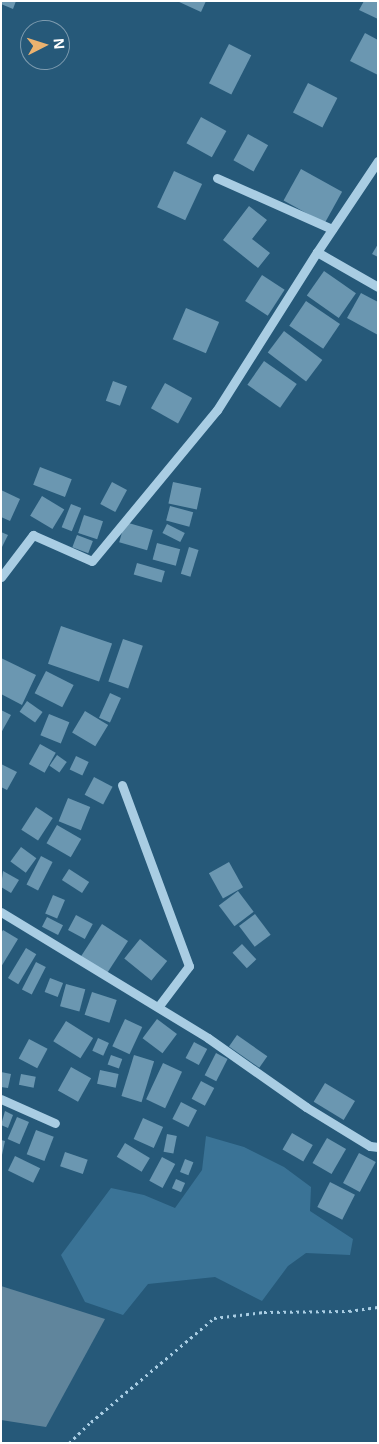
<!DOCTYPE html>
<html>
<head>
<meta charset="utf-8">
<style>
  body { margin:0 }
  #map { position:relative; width:379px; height:1444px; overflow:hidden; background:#265979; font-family:"Noto Sans",sans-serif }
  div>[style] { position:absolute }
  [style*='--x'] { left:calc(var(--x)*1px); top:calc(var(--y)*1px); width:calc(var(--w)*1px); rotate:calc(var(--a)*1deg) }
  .green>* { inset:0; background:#3a7396 }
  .water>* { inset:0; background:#60859c }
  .building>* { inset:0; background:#6b97b1; transform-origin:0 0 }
  .path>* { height:3px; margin-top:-1.5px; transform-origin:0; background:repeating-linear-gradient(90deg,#a9cde3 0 2.5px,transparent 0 6.5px) }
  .minor>* { height:9px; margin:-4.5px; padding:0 4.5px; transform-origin:4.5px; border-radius:4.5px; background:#a9cde3 }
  span { translate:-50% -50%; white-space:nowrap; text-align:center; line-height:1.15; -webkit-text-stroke:4px #265979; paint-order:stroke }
  .frame { position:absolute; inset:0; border:2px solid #fff; pointer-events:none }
  .north { position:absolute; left:20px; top:20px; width:50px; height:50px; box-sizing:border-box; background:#265979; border:1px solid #7d9baf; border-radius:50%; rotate:85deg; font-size:14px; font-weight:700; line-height:20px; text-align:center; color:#fff }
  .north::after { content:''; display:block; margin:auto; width:18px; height:22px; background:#ebb26f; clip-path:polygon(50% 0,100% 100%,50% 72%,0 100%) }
</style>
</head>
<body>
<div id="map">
  <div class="green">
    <div style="clip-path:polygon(206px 1136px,244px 1147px,284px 1167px,311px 1187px,310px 1211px,353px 1239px,350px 1255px,306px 1253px,288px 1266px,262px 1301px,215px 1277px,148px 1284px,123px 1315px,85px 1302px,61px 1255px,111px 1188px,144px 1195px,175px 1208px,202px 1170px)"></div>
  </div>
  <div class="water">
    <div style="clip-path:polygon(1px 1286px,105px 1319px,46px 1427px,1px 1420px)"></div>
  </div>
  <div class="building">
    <div style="clip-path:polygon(1px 1px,16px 1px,13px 9px,1px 4px)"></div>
    <div style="clip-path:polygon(177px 1px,206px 1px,201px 12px)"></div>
    <div style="clip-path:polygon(364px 1px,378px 1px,378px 19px,359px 10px)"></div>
    <div style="clip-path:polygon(365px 33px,378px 40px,378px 75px,350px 61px)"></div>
    <div style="left:229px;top:44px;width:25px;height:44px;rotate:27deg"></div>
    <div style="left:308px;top:83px;width:33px;height:33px;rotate:27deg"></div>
    <div style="left:201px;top:117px;width:29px;height:30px;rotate:29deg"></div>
    <div style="left:248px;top:134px;width:23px;height:30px;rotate:29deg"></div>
    <div style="left:301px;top:169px;width:47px;height:36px;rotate:29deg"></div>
    <div style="left:174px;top:171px;width:31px;height:40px;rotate:25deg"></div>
    <div style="clip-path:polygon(249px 206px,267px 220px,252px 239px,270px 253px,258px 268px,223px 240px)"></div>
    <div style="clip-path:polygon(378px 244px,378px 257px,372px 254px)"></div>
    <div style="left:324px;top:271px;width:39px;height:30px;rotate:35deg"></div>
    <div style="left:262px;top:275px;width:27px;height:31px;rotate:33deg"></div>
    <div style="clip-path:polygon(361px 293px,378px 302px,378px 335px,347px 318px)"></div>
    <div style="left:306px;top:301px;width:41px;height:30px;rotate:34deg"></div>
    <div style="left:186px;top:308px;width:36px;height:34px;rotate:23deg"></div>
    <div style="left:284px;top:331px;width:48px;height:27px;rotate:37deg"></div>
    <div style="left:264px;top:361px;width:40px;height:29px;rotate:35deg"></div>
    <div style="left:113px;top:381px;width:15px;height:21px;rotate:20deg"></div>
    <div style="left:165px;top:383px;width:31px;height:29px;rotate:29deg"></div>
    <div style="left:40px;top:467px;width:34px;height:19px;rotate:21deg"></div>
    <div style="left:112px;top:482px;width:17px;height:25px;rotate:28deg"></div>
    <div style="left:173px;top:482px;width:29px;height:22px;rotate:12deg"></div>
    <div style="clip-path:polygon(1px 490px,20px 499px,10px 521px,1px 517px)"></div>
    <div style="left:42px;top:496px;width:26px;height:23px;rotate:31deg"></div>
    <div style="left:71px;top:504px;width:11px;height:25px;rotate:22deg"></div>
    <div style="left:170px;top:506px;width:24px;height:15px;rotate:15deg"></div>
    <div style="left:84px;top:515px;width:20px;height:19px;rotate:18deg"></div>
    <div style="left:125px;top:522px;width:29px;height:21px;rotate:16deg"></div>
    <div style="left:167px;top:524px;width:20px;height:10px;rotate:27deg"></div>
    <div style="clip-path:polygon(1px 532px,8px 535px,1px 549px)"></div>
    <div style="left:77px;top:535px;width:17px;height:13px;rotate:21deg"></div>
    <div style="left:157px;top:543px;width:24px;height:17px;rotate:15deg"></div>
    <div style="left:189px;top:547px;width:10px;height:28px;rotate:17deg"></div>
    <div style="left:137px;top:563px;width:29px;height:12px;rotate:16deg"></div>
    <div style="left:61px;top:626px;width:54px;height:40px;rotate:19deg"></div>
    <div style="left:123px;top:639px;width:21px;height:45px;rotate:19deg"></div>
    <div style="clip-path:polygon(1px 658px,36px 675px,22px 705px,1px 694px)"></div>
    <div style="left:46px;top:671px;width:31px;height:25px;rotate:27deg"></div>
    <div style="left:110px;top:693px;width:12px;height:27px;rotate:24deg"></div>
    <div style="left:27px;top:701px;width:19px;height:13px;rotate:35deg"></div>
    <div style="clip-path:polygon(1px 710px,11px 715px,1px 733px)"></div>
    <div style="left:85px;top:711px;width:27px;height:25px;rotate:31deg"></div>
    <div style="left:49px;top:714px;width:22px;height:23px;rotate:22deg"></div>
    <div style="left:40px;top:744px;width:18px;height:23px;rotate:29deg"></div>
    <div style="left:57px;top:755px;width:12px;height:13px;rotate:35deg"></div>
    <div style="left:76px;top:756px;width:14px;height:15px;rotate:25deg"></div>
    <div style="clip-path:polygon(1px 764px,17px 772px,7px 790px,1px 787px)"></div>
    <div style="left:94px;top:777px;width:21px;height:20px;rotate:28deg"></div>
    <div style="left:68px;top:798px;width:24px;height:25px;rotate:22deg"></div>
    <div style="left:36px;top:807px;width:20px;height:27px;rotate:33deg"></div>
    <div style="left:57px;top:825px;width:28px;height:21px;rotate:30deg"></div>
    <div style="left:21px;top:847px;width:19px;height:18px;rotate:36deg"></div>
    <div style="left:41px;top:856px;width:13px;height:32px;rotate:27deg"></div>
    <div style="left:229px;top:862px;width:29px;height:23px;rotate:61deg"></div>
    <div style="left:69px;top:869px;width:24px;height:13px;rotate:33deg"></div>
    <div style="clip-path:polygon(3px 871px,19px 880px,11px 893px,1px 887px)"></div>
    <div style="left:238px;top:891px;width:26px;height:24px;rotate:53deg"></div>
    <div style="left:53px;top:895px;width:13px;height:20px;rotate:23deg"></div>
    <div style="left:255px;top:914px;width:26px;height:20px;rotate:53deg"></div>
    <div style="left:76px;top:915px;width:19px;height:17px;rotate:28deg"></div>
    <div style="left:47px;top:917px;width:18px;height:11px;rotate:27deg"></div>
    <div style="left:102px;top:924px;width:31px;height:40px;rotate:33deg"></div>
    <div style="clip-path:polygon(3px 930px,18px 939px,1px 967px,1px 933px)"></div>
    <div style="left:140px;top:939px;width:35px;height:25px;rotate:39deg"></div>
    <div style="left:242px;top:944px;width:21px;height:13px;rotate:47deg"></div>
    <div style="left:26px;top:948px;width:12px;height:35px;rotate:31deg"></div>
    <div style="left:36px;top:962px;width:11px;height:31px;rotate:27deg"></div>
    <div style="left:50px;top:978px;width:14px;height:15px;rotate:21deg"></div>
    <div style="left:66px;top:984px;width:20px;height:23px;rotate:15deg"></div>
    <div style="left:92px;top:992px;width:26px;height:24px;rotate:18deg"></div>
    <div style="left:125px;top:1019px;width:19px;height:30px;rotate:25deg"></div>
    <div style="left:157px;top:1019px;width:25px;height:24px;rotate:37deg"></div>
    <div style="left:66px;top:1021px;width:32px;height:24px;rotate:32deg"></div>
    <div style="left:237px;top:1035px;width:37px;height:14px;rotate:35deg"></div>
    <div style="left:98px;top:1038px;width:12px;height:14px;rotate:24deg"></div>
    <div style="left:29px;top:1039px;width:21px;height:22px;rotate:28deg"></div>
    <div style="left:194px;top:1042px;width:15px;height:18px;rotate:28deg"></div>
    <div style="left:216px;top:1053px;width:13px;height:25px;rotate:27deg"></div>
    <div style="left:111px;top:1055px;width:12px;height:10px;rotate:20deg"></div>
    <div style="left:134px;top:1055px;width:21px;height:43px;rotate:17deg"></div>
    <div style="left:163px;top:1063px;width:21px;height:40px;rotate:25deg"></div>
    <div style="left:71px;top:1067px;width:23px;height:27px;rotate:29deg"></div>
    <div style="left:100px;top:1070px;width:19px;height:14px;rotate:12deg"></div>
    <div style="clip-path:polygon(1px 1072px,11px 1074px,8px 1088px,1px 1087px)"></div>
    <div style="left:21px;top:1074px;width:15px;height:11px;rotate:11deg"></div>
    <div style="left:201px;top:1081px;width:15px;height:20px;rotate:28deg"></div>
    <div style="left:325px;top:1083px;width:35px;height:22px;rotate:31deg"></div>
    <div style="left:181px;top:1102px;width:18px;height:19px;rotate:27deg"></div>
    <div style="clip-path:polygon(5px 1111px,13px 1115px,8px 1128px,1px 1125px)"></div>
    <div style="left:17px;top:1117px;width:13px;height:24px;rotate:23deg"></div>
    <div style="left:143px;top:1118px;width:22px;height:23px;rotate:24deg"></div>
    <div style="left:36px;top:1130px;width:19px;height:26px;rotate:21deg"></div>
    <div style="left:292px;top:1133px;width:24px;height:19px;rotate:30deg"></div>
    <div style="left:167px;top:1134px;width:10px;height:18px;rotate:11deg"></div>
    <div style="left:327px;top:1138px;width:22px;height:29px;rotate:30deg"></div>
    <div style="clip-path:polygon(1px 1140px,5px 1141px,2px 1155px,1px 1155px)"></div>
    <div style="left:125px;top:1143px;width:29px;height:16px;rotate:31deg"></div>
    <div style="left:65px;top:1152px;width:24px;height:15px;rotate:19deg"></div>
    <div style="left:359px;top:1153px;width:19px;height:34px;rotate:28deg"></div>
    <div style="left:15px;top:1156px;width:28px;height:16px;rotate:26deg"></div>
    <div style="left:162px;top:1157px;width:15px;height:27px;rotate:28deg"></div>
    <div style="left:185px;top:1159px;width:9px;height:14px;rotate:21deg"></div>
    <div style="left:176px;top:1179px;width:10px;height:10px;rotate:24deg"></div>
    <div style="left:330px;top:1182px;width:28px;height:28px;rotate:27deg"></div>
  </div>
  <div class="path">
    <div style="--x:69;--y:1443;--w:30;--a:-44"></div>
    <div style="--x:91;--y:1422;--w:161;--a:-40.2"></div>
    <div style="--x:214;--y:1318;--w:50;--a:-6.8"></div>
    <div style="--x:264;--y:1312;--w:85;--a:-0.7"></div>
    <div style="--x:349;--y:1311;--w:29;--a:-8"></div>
  </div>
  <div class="minor">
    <div style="--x:217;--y:178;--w:126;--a:23.9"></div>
    <div style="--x:317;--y:252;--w:70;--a:29.8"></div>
    <div style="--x:1;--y:577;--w:53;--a:-52.7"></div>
    <div style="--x:33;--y:535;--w:64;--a:23.8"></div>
    <div style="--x:92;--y:561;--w:196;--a:-50.4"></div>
    <div style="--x:217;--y:410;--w:187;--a:-57.7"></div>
    <div style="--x:317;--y:252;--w:110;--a:-56.2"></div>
    <div style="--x:122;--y:785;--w:193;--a:69.7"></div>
    <div style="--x:189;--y:966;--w:51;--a:127.1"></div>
    <div style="--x:1;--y:912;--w:242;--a:31.3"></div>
    <div style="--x:208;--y:1038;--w:120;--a:35.1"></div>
    <div style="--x:306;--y:1107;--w:75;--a:31.4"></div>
    <div style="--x:370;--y:1146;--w:8;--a:7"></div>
    <div style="--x:1;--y:1099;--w:59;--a:24"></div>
  </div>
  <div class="frame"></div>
  <div class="north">N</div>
</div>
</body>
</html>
